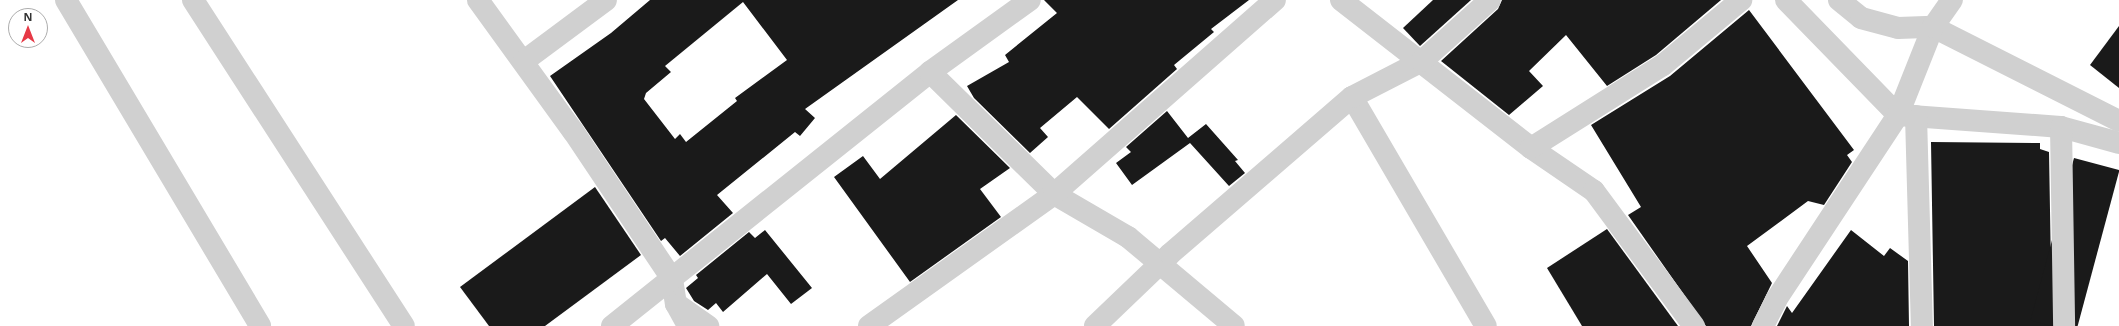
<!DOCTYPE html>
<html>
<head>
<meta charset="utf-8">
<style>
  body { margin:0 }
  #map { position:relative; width:2119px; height:326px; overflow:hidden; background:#fff; font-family:"Noto Sans",sans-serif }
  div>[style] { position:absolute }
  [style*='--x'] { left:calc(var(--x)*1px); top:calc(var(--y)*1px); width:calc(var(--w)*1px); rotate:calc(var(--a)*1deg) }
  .building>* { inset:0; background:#1a1a1a; transform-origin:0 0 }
  .minor>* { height:22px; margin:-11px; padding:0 11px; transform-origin:11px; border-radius:11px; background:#d0d0d0 }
  .tertiary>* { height:22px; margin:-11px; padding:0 11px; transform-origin:11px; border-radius:11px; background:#d0d0d0 }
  span { translate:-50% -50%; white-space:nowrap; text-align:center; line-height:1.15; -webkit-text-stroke:4px #fff; paint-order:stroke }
  .north { position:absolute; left:8px; top:8px; width:40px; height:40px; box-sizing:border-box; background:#fff; border:1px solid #adadad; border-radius:50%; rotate:0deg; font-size:11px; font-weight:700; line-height:16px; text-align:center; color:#333 }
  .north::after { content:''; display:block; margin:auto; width:14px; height:18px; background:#e63946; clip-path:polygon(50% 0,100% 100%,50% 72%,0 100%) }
</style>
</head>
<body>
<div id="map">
  <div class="building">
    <div style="clip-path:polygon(evenodd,650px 0,958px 0,805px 109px,815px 118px,800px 136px,795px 132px,717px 195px,733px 213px,680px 256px,665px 238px,661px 241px,550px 76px,611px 33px,650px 0,743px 2px,787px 60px,735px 98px,737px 101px,686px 142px,680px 134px,675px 139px,644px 99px,646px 93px,671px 72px,665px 66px,743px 2px)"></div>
    <div style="clip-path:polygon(1044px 0,1249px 0,1211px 29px,1214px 32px,1174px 65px,1177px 69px,1109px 129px,1077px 97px,1040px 128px,1048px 137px,1030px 153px,974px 98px,967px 86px,1009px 62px,1005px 55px,1057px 13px)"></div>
    <div style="clip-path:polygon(1433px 0,1471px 0,1420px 46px,1403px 28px)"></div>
    <div style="clip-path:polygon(1502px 0,1721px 0,1656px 55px,1607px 86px,1566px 35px,1529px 71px,1543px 86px,1509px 115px,1441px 61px,1498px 9px)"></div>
    <div style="clip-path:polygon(1749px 10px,1854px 150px,1847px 155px,1852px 162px,1824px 205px,1808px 201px,1747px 246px,1772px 283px,1751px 326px,1706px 326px,1628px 215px,1641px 207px,1591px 125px,1670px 76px)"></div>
    <div style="clip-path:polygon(2119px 26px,2119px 88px,2090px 65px)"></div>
    <div style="clip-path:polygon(1167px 111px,1188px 138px,1206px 124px,1238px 160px,1235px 161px,1245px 173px,1229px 186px,1190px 143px,1132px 185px,1116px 163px,1131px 152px,1126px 147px)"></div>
    <div style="clip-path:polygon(956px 115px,1010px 168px,980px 189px,1001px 217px,910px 282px,834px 177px,863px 156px,880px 179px)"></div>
    <div style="clip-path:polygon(1931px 142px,2040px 143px,2040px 149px,2049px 152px,2052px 326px,1934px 326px)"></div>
    <div style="left:2074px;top:158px;width:47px;height:168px;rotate:15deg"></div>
    <div style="clip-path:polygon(595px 187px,641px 255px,545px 326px,489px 326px,460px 287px)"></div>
    <div style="clip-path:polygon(1607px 229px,1678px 326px,1582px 326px,1547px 268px)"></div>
    <div style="clip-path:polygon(765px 230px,812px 288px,791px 304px,767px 274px,723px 312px,716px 303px,708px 310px,694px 301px,686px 288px,698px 278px,696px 275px,749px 232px,755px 238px)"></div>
    <div style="clip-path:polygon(1851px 230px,1884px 256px,1890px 248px,1908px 261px,1909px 326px,1777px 326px,1787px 306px,1792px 313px)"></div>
  </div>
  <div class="minor">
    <div style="--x:66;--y:0;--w:379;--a:59.2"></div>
    <div style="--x:193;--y:0;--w:388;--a:57.1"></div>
    <div style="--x:478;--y:0;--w:162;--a:54.1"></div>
    <div style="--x:573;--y:131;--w:178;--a:56.2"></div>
    <div style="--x:672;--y:279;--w:25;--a:81"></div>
    <div style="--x:676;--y:304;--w:25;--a:61"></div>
    <div style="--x:1341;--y:0;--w:241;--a:37.9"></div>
    <div style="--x:1531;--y:148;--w:76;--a:34.3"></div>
    <div style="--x:1594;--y:191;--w:168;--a:53.5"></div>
    <div style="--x:1786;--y:0;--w:161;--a:45.8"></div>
    <div style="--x:1898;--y:115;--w:163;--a:4.2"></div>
    <div style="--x:2061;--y:127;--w:60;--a:15.4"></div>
    <div style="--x:1839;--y:0;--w:28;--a:39"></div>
    <div style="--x:1861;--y:18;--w:38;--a:15"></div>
    <div style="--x:1898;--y:28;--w:35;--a:-2"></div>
    <div style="--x:1933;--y:27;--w:208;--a:26.8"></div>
    <div style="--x:524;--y:61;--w:102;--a:-36.6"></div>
    <div style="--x:930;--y:72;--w:174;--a:44.5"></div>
    <div style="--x:1054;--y:194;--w:86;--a:30.2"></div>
    <div style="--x:1128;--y:237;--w:138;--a:40"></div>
    <div style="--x:1352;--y:97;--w:265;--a:59.7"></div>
    <div style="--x:1916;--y:116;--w:210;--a:88.4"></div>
    <div style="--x:2061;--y:127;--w:199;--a:89.1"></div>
    <div style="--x:1531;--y:148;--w:156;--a:-32.2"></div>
    <div style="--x:1663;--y:65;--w:102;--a:-39.8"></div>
    <div style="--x:678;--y:305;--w:37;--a:35"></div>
    <div style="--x:612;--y:326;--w:407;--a:-38.6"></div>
    <div style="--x:930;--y:72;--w:123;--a:-35.8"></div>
    <div style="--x:869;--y:326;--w:227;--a:-35.5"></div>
    <div style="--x:1054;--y:194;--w:294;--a:-41.3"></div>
    <div style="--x:1095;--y:326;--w:104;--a:-43.8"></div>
    <div style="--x:1170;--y:254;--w:240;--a:-40.8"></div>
    <div style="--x:1352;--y:97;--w:79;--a:-27.2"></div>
    <div style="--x:1422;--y:61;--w:91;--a:-41.9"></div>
  </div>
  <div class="tertiary">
    <div style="--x:1763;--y:326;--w:29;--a:-63"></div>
    <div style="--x:1776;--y:300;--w:222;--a:-56.6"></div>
    <div style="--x:1898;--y:115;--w:95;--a:-68.3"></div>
    <div style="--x:1933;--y:27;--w:33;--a:-55"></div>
  </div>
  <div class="north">N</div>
</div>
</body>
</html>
